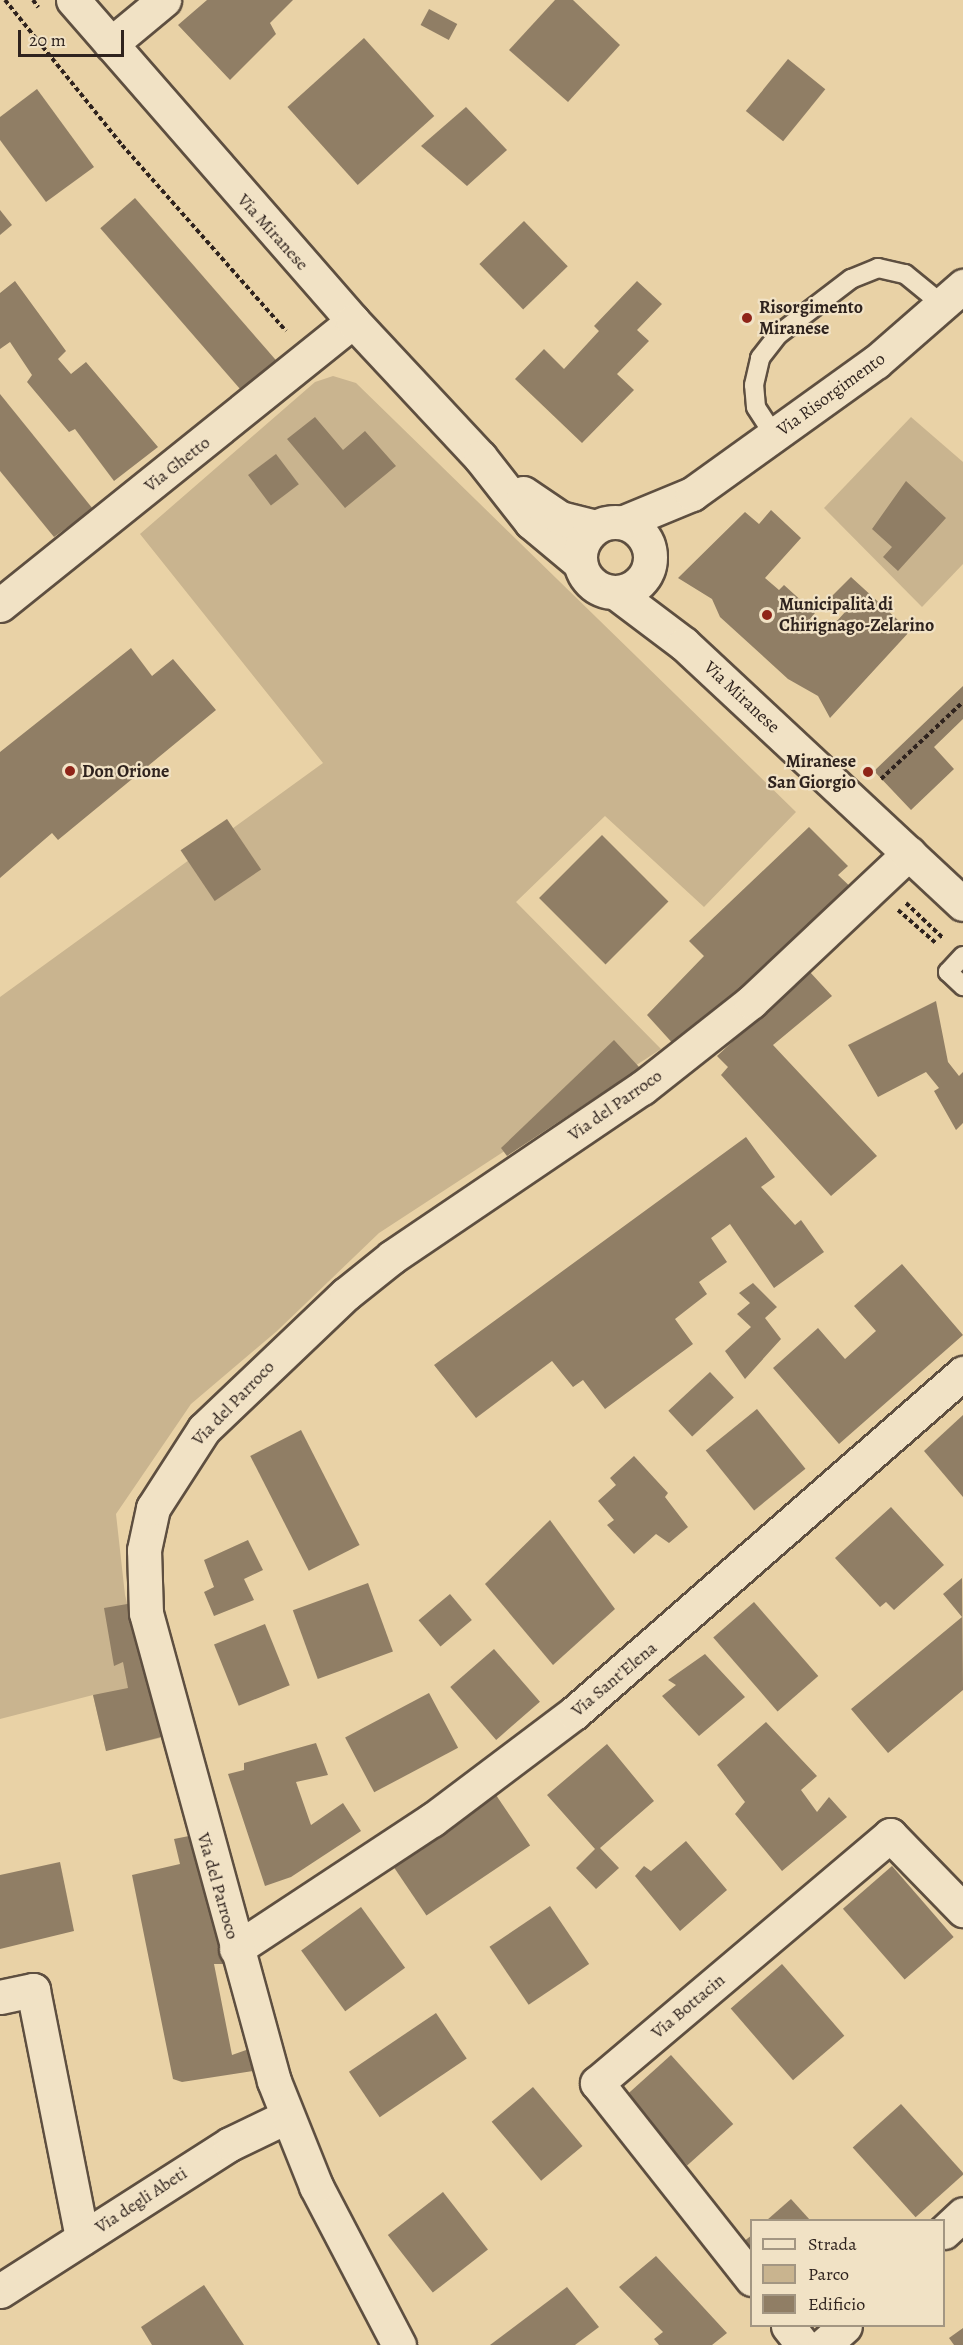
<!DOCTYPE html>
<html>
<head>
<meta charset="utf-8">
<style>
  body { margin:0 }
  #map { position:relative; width:963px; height:2345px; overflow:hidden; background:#e9d2a6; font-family:Alegreya,serif }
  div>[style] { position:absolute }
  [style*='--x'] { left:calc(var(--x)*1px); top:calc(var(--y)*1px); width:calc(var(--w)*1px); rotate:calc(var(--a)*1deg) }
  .green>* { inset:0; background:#c9b48f }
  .building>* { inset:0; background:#907e65; transform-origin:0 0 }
  .path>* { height:4px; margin-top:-2px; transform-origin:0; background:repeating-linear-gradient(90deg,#2f231e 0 4.5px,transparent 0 7.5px) }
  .roads { filter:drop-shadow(2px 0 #5e4f40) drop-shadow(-2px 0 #5e4f40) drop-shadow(0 2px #5e4f40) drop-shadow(0 -2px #5e4f40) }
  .lane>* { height:18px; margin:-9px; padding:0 9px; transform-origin:9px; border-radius:9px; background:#f1e2c5 }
  .street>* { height:33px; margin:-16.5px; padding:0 16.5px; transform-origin:16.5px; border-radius:16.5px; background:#f1e2c5 }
  .secondary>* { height:33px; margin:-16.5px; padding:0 16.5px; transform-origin:16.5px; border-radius:16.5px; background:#f1e2c5 }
  .secondary>.ring { margin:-16.5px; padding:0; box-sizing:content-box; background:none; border:33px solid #f1e2c5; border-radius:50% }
  .dots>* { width:16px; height:16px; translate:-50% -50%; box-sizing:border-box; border:3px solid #f1e2c5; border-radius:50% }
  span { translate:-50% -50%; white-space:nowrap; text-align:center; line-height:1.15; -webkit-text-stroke:4.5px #f1e2c5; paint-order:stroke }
  .street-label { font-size:18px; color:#2f231e }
  .poi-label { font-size:18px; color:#2f231e; font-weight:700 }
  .left { translate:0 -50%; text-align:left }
  .right { translate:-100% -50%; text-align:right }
  .legend { position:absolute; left:750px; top:2219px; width:195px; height:108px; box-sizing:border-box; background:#f1e2c5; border:2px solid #a39682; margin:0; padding:8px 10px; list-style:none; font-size:18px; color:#2f231e }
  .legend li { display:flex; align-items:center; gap:12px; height:30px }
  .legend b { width:30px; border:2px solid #a39682 }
  .scale { position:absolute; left:18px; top:30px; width:106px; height:27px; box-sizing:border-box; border:3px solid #2f231e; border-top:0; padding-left:8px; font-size:18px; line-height:21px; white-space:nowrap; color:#2f231e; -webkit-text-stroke:4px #f1e2c5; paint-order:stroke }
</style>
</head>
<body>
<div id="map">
  <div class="green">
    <div style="clip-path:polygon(333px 376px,356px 383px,796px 812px,704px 907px,605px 816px,516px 902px,661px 1049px,379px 1233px,277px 1331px,191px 1404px,116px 1514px,125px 1595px,160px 1738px,106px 1751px,93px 1695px,0 1719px,0 997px,323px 763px,140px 534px,315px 382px)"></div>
    <div style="clip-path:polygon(911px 417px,963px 462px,963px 564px,922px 607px,824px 508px)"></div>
  </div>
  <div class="building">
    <div style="clip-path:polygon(207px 0,293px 0,270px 23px,276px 34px,230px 80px,178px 25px)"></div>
    <div style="clip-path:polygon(555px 0,573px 0,620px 45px,568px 102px,509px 50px)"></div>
    <div style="left:429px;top:9px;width:32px;height:18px;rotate:28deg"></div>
    <div style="left:364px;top:38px;width:105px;height:103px;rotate:48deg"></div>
    <div style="left:788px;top:59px;width:48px;height:67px;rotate:39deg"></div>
    <div style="clip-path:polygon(37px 89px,94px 167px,46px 202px,0 140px,0 117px)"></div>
    <div style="clip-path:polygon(466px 107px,507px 150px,467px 186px,421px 146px)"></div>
    <div style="left:135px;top:198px;width:217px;height:46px;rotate:49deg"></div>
    <div style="clip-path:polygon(0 210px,12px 225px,0 235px)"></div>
    <div style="left:524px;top:221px;width:63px;height:62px;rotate:46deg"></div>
    <div style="clip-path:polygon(15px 281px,66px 351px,58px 359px,71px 374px,86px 362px,158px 447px,114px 481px,75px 429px,69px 432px,27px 382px,32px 375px,10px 342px,0 349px,0 293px)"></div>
    <div style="clip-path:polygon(637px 281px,662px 304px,637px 330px,649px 341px,617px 374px,634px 390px,582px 443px,515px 379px,544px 349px,564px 369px,599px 331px,594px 326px)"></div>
    <div style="clip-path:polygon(0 394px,93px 509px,54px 537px,0 471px)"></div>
    <div style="clip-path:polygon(315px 417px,343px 450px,365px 431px,396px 466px,345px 508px,287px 439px)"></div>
    <div style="left:276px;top:454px;width:38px;height:35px;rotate:53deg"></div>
    <div style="clip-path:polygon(906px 481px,946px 518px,898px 571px,883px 557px,892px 547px,872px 529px)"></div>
    <div style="clip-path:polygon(771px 510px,801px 538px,765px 578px,779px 590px,784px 585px,815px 613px,810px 619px,826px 633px,846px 611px,831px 597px,851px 577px,910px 631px,830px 718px,818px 696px,788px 679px,720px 617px,712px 599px,678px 578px,745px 512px,759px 524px)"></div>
    <div style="clip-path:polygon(131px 648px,152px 676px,173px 659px,216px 710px,58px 840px,52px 833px,0 878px,0 752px)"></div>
    <div style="clip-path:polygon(963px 686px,963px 719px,934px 747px,954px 769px,911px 810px,874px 771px)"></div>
    <div style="left:227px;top:819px;width:61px;height:56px;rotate:56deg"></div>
    <div style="clip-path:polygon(809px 827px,848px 866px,838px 875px,856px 892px,676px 1047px,647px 1015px,704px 956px,689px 941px)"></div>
    <div style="left:602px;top:835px;width:94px;height:89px;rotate:45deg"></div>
    <div style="clip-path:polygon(809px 971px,832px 996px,773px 1045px,877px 1156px,831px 1196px,721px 1075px,728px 1067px,717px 1056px)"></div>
    <div style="clip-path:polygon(936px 1001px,948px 1062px,959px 1076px,963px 1072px,963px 1123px,956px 1130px,934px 1091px,939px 1088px,926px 1072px,878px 1097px,848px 1045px)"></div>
    <div style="clip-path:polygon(614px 1040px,640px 1068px,507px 1156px,501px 1148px)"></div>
    <div style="clip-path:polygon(746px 1137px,775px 1177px,761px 1187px,795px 1225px,801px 1220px,824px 1252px,774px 1288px,730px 1224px,711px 1238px,727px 1262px,699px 1282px,707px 1294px,675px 1319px,693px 1344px,605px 1409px,583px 1380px,573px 1387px,552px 1361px,476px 1418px,434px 1365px)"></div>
    <div style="clip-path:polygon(902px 1264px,963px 1335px,839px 1444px,773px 1368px,818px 1328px,845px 1359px,876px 1331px,854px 1306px)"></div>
    <div style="clip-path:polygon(753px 1283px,777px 1307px,765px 1318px,781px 1339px,745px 1379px,725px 1351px,751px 1327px,737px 1314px,750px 1303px,739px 1293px)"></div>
    <div style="left:710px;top:1372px;width:35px;height:57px;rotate:47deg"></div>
    <div style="left:757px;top:1409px;width:77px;height:66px;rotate:51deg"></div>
    <div style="clip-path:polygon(963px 1415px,963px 1497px,924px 1451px)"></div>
    <div style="left:301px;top:1430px;width:129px;height:57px;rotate:63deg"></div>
    <div style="clip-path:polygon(634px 1456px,668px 1493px,665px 1497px,688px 1527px,669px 1543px,656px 1534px,634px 1554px,607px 1525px,614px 1520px,598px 1501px,616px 1485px,610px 1478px)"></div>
    <div style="clip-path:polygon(891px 1507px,944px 1565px,894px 1610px,886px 1602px,880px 1607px,835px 1558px)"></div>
    <div style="clip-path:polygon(550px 1520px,615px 1609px,553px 1665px,485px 1584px)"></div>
    <div style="clip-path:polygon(248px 1540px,263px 1570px,244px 1579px,254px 1600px,214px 1616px,204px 1592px,214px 1587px,204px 1560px)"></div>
    <div style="clip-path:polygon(962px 1578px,963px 1690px,888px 1753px,851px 1709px,962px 1617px,943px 1594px)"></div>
    <div style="left:368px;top:1583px;width:73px;height:80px;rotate:70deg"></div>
    <div style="left:450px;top:1594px;width:34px;height:41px;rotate:50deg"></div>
    <div style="left:754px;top:1602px;width:98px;height:54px;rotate:49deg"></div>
    <div style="clip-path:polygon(133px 1603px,169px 1735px,106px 1751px,93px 1695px,128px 1688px,123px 1662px,114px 1666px,104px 1608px)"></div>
    <div style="left:265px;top:1624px;width:66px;height:55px;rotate:68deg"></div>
    <div style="left:494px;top:1649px;width:70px;height:58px;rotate:49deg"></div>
    <div style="clip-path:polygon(705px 1654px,745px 1697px,699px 1736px,662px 1696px,676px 1685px,668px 1680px)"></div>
    <div style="left:429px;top:1693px;width:62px;height:95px;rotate:62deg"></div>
    <div style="clip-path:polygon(766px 1722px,817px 1776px,801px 1790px,817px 1812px,829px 1797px,847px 1817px,782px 1871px,735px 1814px,745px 1802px,717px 1765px)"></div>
    <div style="clip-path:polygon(316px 1743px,328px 1775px,296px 1782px,311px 1825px,343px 1803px,361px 1831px,291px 1877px,265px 1886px,228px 1774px,244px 1770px,244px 1763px)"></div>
    <div style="clip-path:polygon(607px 1744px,654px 1801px,600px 1848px,619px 1868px,596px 1889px,576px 1868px,595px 1849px,547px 1795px)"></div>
    <div style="left:496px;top:1795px;width:61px;height:125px;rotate:56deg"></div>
    <div style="clip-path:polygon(194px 1835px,228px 1964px,214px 1964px,232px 2055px,249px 2049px,253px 2071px,182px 2082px,173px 2079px,132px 1875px,180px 1864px,174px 1839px)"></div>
    <div style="clip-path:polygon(686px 1841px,727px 1890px,680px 1931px,635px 1876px,644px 1866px,651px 1871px)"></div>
    <div style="clip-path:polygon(60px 1862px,74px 1931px,0 1949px,0 1875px)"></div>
    <div style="left:892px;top:1866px;width:94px;height:65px;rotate:49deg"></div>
    <div style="left:550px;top:1906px;width:70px;height:73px;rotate:56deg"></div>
    <div style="left:361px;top:1907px;width:75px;height:74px;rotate:54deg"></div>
    <div style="left:782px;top:1964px;width:95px;height:68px;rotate:49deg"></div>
    <div style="left:436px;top:2013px;width:55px;height:105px;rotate:56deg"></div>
    <div style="left:671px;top:2055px;width:93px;height:62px;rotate:48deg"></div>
    <div style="left:533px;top:2087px;width:77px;height:54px;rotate:50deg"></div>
    <div style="left:901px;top:2104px;width:94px;height:65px;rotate:48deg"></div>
    <div style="left:443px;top:2192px;width:73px;height:70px;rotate:52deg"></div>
    <div style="clip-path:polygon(791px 2199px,810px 2220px,767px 2220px)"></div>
    <div style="clip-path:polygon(752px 2235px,752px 2252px,743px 2242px)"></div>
    <div style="clip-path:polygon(656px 2256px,727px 2333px,712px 2345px,659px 2345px,654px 2339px,663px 2332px,619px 2287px)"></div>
    <div style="clip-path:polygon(204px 2285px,244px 2345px,152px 2345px,141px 2327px)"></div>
    <div style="clip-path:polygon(567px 2287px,599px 2327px,575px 2345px,490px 2345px)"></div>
    <div style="clip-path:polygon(963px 2328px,963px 2345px,954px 2345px,949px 2338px)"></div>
  </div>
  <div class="path">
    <div style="--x:5;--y:0;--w:186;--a:51.1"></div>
    <div style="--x:122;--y:145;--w:248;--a:48.6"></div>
    <div style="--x:33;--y:0;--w:9;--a:54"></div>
    <div style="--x:881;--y:779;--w:112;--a:-43.2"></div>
    <div style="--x:906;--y:903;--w:52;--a:43.5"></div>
    <div style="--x:898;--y:910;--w:52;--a:41.1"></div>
  </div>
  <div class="roads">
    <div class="lane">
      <div style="--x:774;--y:435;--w:33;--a:-123"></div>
      <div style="--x:756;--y:407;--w:22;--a:-95"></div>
      <div style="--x:754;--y:385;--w:28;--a:-77"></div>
      <div style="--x:760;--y:358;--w:31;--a:-52"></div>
      <div style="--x:779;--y:334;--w:91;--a:-37.4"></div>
      <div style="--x:851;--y:279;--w:29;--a:-22"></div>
      <div style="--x:878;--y:268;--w:28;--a:13"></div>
      <div style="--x:905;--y:274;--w:49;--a:39.2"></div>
      <div style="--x:963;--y:956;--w:22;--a:133"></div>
      <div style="--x:948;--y:972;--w:21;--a:43"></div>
    </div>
    <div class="street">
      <div style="--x:111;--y:44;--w:69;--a:-39.7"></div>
      <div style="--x:0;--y:605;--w:453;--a:-38.8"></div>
      <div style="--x:236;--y:1949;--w:235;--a:-33.4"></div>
      <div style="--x:432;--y:1820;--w:178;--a:-37"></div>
      <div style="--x:574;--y:1713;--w:517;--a:-41.15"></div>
      <div style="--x:0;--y:1997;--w:34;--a:-12"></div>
      <div style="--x:33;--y:1990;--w:253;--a:78.8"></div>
      <div style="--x:944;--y:2232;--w:26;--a:-43"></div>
      <div style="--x:752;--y:2279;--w:250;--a:-128.3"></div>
      <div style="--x:597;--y:2083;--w:384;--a:-40.2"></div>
      <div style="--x:890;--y:1835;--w:105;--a:45.8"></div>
      <div style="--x:0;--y:2291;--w:273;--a:-32.6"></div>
      <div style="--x:230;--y:2144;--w:62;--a:-25.7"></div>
      <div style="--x:788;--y:2326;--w:24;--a:52"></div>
      <div style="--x:399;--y:2345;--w:179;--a:-117.6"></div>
      <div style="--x:316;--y:2186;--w:113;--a:-111.8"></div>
      <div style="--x:274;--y:2081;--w:485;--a:-105.3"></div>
      <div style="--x:146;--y:1613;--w:63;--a:-91.8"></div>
      <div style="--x:144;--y:1550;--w:43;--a:-77.9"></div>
      <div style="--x:153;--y:1508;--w:94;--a:-57.2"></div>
      <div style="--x:204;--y:1429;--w:196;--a:-43.6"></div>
      <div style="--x:346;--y:1294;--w:59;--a:-38.8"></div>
      <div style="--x:392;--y:1257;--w:302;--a:-34.1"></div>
      <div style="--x:642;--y:1088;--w:139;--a:-38.3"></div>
      <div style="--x:751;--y:1002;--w:217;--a:-43.3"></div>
      <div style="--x:824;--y:2345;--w:28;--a:-42"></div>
    </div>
    <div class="secondary">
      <div style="--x:73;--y:0;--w:426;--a:48.9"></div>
      <div style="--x:353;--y:321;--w:186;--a:47"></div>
      <div style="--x:480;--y:457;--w:83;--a:51.9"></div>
      <div style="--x:531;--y:522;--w:64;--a:39.9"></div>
      <div style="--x:523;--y:493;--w:45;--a:34"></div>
      <div style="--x:560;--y:518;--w:37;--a:14"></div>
      <div class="ring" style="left:580px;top:522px;width:37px;height:37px"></div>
      <div style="--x:624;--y:522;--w:74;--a:-22.4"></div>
      <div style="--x:692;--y:494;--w:226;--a:-35.7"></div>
      <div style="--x:876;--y:362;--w:116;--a:-41.1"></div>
      <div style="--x:615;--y:592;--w:86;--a:37"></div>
      <div style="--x:684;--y:644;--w:381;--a:43"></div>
    </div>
  </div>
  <div class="dots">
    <div style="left:747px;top:318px;background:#8f2418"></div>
    <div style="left:767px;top:615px;background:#8f2418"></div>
    <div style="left:70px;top:771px;background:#8f2418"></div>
    <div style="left:868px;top:772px;background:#8f2418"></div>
  </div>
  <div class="street-label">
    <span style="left:273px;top:232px;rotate:48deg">Via Miranese</span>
    <span style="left:831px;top:394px;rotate:-36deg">Via Risorgimento</span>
    <span style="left:177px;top:464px;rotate:-38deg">Via Ghetto</span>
    <span style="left:742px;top:697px;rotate:43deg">Via Miranese</span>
    <span style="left:615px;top:1105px;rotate:-35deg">Via del Parroco</span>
    <span style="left:233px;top:1403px;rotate:-46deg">Via del Parroco</span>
    <span style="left:614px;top:1679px;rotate:-40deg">Via Sant'Elena</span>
    <span style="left:218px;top:1886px;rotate:74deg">Via del Parroco</span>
    <span style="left:688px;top:2006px;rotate:-40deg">Via Bottacin</span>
    <span style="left:141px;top:2200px;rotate:-33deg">Via degli Abeti</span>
  </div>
  <div class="poi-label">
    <span class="left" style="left:759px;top:318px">Risorgimento<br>Miranese</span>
    <span class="left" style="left:779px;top:615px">Municipalità di<br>Chirignago-Zelarino</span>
    <span class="right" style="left:856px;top:772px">Miranese<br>San Giorgio</span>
    <span class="left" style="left:82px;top:771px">Don Orione</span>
  </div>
  <ul class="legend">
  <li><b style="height:8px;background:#f1e2c5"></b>Strada</li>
  <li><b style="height:16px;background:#c9b48f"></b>Parco</li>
  <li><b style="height:16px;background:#907e65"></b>Edificio</li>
  </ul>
  <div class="scale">20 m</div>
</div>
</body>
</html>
